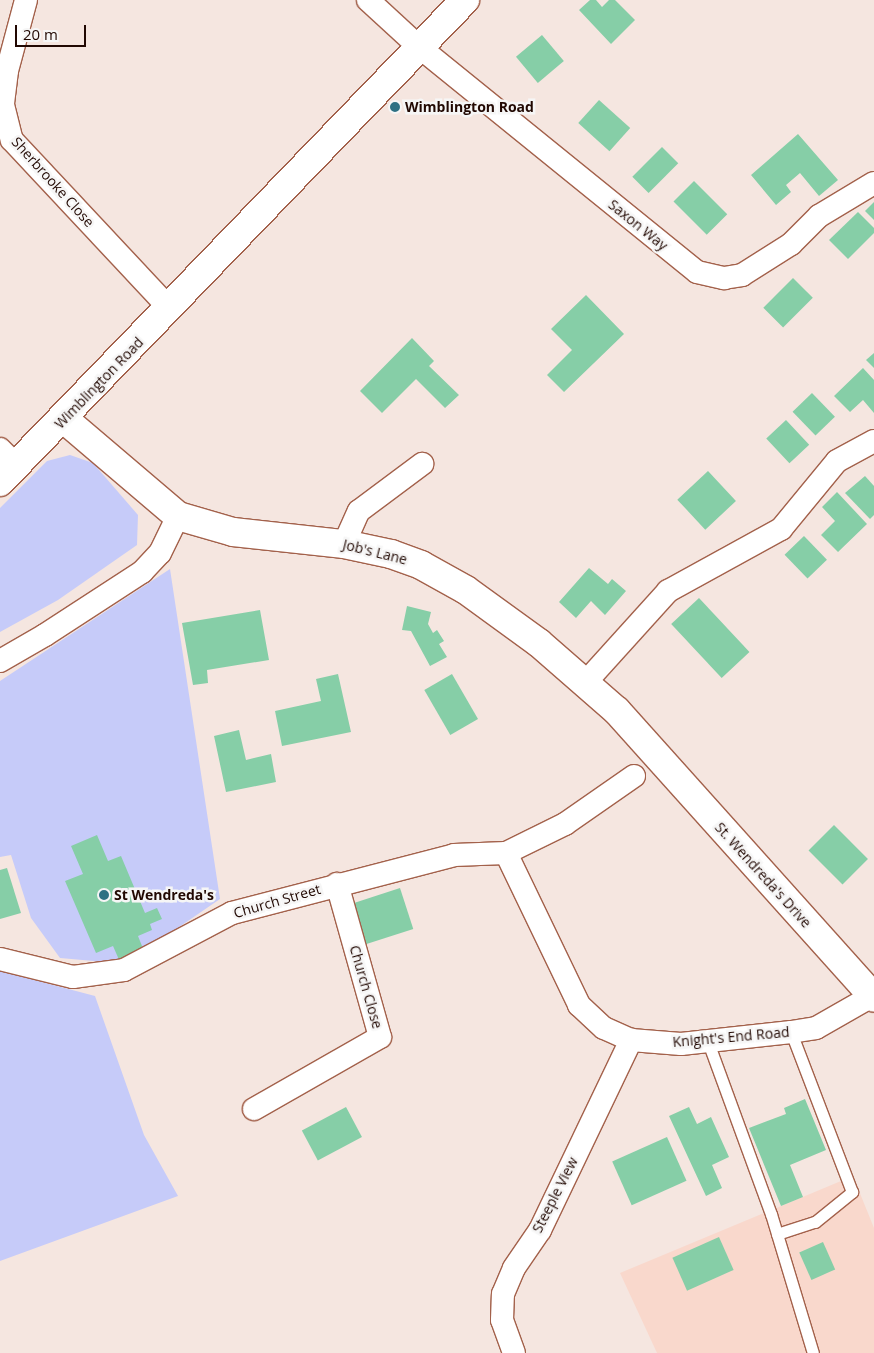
<!DOCTYPE html>
<html>
<head>
<meta charset="utf-8">
<style>
  body { margin:0 }
  #map { position:relative; width:874px; height:1353px; overflow:hidden; background:#f5e6e0; font-family:"Open Sans",sans-serif }
  div>[style] { position:absolute }
  [style*='--x'] { left:calc(var(--x)*1px); top:calc(var(--y)*1px); width:calc(var(--w)*1px); rotate:calc(var(--a)*1deg) }
  .built>* { inset:0; background:#f9d8cc }
  .green>* { inset:0; background:#c6cbf9 }
  .building>* { inset:0; background:#86cea7; transform-origin:0 0 }
  .roads { filter:drop-shadow(1px 0 #a3614b) drop-shadow(-1px 0 #a3614b) drop-shadow(0 1px #a3614b) drop-shadow(0 -1px #a3614b) }
  .service>* { height:11px; margin:-5.5px; padding:0 5.5px; transform-origin:5.5px; border-radius:5.5px; background:#fff }
  .minor>* { height:22px; margin:-11px; padding:0 11px; transform-origin:11px; border-radius:11px; background:#fff }
  .tertiary>* { height:28px; margin:-14px; padding:0 14px; transform-origin:14px; border-radius:14px; background:#fff }
  .secondary>* { height:28px; margin:-14px; padding:0 14px; transform-origin:14px; border-radius:14px; background:#fff }
  .dots>* { width:14px; height:14px; translate:-50% -50%; box-sizing:border-box; border:2px solid #f6f6f6; border-radius:50% }
  span { translate:-50% -50%; white-space:nowrap; text-align:center; line-height:1.15; -webkit-text-stroke:5px #f6f6f6; paint-order:stroke }
  .poi-label { font-size:14px; color:#210802; font-weight:700 }
  .left { translate:0 -50%; text-align:left }
  .street-label { font-size:14px; color:#210802 }
  .scale { position:absolute; left:15px; top:25px; width:71px; height:22px; box-sizing:border-box; border:2px solid #210802; border-top:0; padding-left:6px; font-size:15px; line-height:18px; white-space:nowrap; color:#210802; -webkit-text-stroke:4px #f6f6f6; paint-order:stroke }
</style>
</head>
<body>
<div id="map">
  <div class="built">
    <div style="clip-path:polygon(853px 1176px,874px 1228px,874px 1353px,657px 1353px,620px 1273px)"></div>
  </div>
  <div class="green">
    <div style="clip-path:polygon(70px 455px,93px 463px,138px 515px,137px 545px,58px 600px,0 632px,0 508px,47px 461px)"></div>
    <div style="clip-path:polygon(170px 569px,220px 899px,144px 951px,116px 963px,60px 958px,31px 918px,11px 855px,0 857px,0 681px)"></div>
    <div style="clip-path:polygon(0 971px,95px 996px,144px 1135px,178px 1196px,0 1261px)"></div>
  </div>
  <div class="building">
    <div style="clip-path:polygon(590px 0,596px 0,602px 7px,609px 0,615px 0,635px 20px,611px 44px,579px 10px)"></div>
    <div style="left:542px;top:35px;width:34px;height:34px;rotate:50deg"></div>
    <div style="left:599px;top:100px;width:42px;height:31px;rotate:42deg"></div>
    <div style="clip-path:polygon(798px 134px,838px 180px,819px 196px,800px 173px,786px 185px,791px 192px,776px 205px,751px 175px)"></div>
    <div style="left:662px;top:147px;width:23px;height:42px;rotate:45deg"></div>
    <div style="left:694px;top:181px;width:47px;height:29px;rotate:45deg"></div>
    <div style="clip-path:polygon(874px 202px,874px 220px,865px 211px)"></div>
    <div style="clip-path:polygon(858px 212px,874px 228px,874px 233px,848px 259px,829px 240px)"></div>
    <div style="left:793px;top:278px;width:28px;height:42px;rotate:45deg"></div>
    <div style="clip-path:polygon(586px 295px,624px 334px,564px 392px,547px 375px,572px 350px,551px 329px)"></div>
    <div style="clip-path:polygon(412px 338px,434px 361px,429px 366px,459px 395px,445px 408px,416px 379px,382px 413px,360px 391px)"></div>
    <div style="clip-path:polygon(874px 353px,874px 368px,866px 360px)"></div>
    <div style="clip-path:polygon(863px 368px,874px 380px,874px 413px,863px 400px,850px 412px,834px 396px)"></div>
    <div style="left:812px;top:393px;width:33px;height:27px;rotate:46deg"></div>
    <div style="left:786px;top:420px;width:34px;height:27px;rotate:47deg"></div>
    <div style="left:708px;top:471px;width:41px;height:42px;rotate:47deg"></div>
    <div style="clip-path:polygon(865px 476px,874px 486px,874px 515px,870px 519px,845px 493px)"></div>
    <div style="clip-path:polygon(837px 492px,867px 524px,838px 552px,821px 535px,835px 521px,822px 507px)"></div>
    <div style="left:804px;top:536px;width:33px;height:27px;rotate:46deg"></div>
    <div style="clip-path:polygon(589px 568px,608px 584px,612px 579px,626px 591px,605px 615px,591px 601px,576px 618px,559px 602px)"></div>
    <div style="left:699px;top:598px;width:74px;height:38px;rotate:47deg"></div>
    <div style="clip-path:polygon(407px 606px,431px 612px,428px 624px,433px 633px,437px 630px,444px 641px,439px 644px,447px 657px,430px 666px,411px 631px,402px 630px)"></div>
    <div style="clip-path:polygon(260px 610px,269px 660px,207px 670px,208px 683px,193px 685px,182px 623px)"></div>
    <div style="clip-path:polygon(338px 674px,351px 732px,282px 746px,275px 711px,321px 701px,316px 679px)"></div>
    <div style="left:452px;top:674px;width:52px;height:32px;rotate:60deg"></div>
    <div style="clip-path:polygon(239px 730px,246px 760px,271px 754px,276px 782px,226px 792px,214px 736px)"></div>
    <div style="left:834px;top:825px;width:48px;height:36px;rotate:45deg"></div>
    <div style="clip-path:polygon(97px 835px,108px 861px,121px 856px,145px 913px,157px 908px,162px 919px,150px 924px,152px 930px,138px 936px,144px 951px,120px 962px,113px 946px,96px 953px,65px 881px,83px 874px,71px 846px)"></div>
    <div style="clip-path:polygon(7px 868px,21px 913px,0 919px,0 870px)"></div>
    <div style="left:400px;top:888px;width:43px;height:50px;rotate:72deg"></div>
    <div style="clip-path:polygon(805px 1099px,826px 1150px,790px 1165px,803px 1197px,781px 1206px,749px 1128px,786px 1114px,784px 1108px)"></div>
    <div style="left:346px;top:1107px;width:34px;height:50px;rotate:62deg"></div>
    <div style="clip-path:polygon(689px 1107px,697px 1124px,711px 1117px,729px 1157px,712px 1165px,722px 1188px,706px 1196px,669px 1116px)"></div>
    <div style="left:667px;top:1137px;width:48px;height:60px;rotate:66deg"></div>
    <div style="left:719px;top:1237px;width:36px;height:51px;rotate:66deg"></div>
    <div style="left:823px;top:1242px;width:30px;height:26px;rotate:66deg"></div>
  </div>
  <div class="roads">
    <div class="service">
      <div style="--x:708;--y:1042;--w:183;--a:69.9"></div>
      <div style="--x:771;--y:1214;--w:145;--a:73.2"></div>
      <div style="--x:777;--y:1234;--w:40;--a:-18"></div>
      <div style="--x:815;--y:1222;--w:48;--a:-39"></div>
      <div style="--x:852;--y:1192;--w:171;--a:-110.9"></div>
    </div>
    <div class="minor">
      <div style="--x:26;--y:0;--w:73;--a:105"></div>
      <div style="--x:7;--y:71;--w:34;--a:97"></div>
      <div style="--x:3;--y:105;--w:36;--a:76"></div>
      <div style="--x:12;--y:140;--w:231;--a:46.9"></div>
      <div style="--x:368;--y:0;--w:68;--a:42.6"></div>
      <div style="--x:418;--y:46;--w:359;--a:39"></div>
      <div style="--x:697;--y:272;--w:28;--a:13"></div>
      <div style="--x:724;--y:278;--w:18;--a:-9"></div>
      <div style="--x:742;--y:275;--w:58;--a:-32.3"></div>
      <div style="--x:791;--y:244;--w:40;--a:-45"></div>
      <div style="--x:819;--y:216;--w:64;--a:-31"></div>
      <div style="--x:0;--y:449;--w:24;--a:45"></div>
      <div style="--x:344;--y:544;--w:36;--a:-66"></div>
      <div style="--x:359;--y:511;--w:79;--a:-36.7"></div>
      <div style="--x:0;--y:661;--w:52;--a:-30"></div>
      <div style="--x:45;--y:635;--w:116;--a:-33"></div>
      <div style="--x:142;--y:572;--w:26;--a:-47"></div>
      <div style="--x:160;--y:553;--w:41;--a:-64.1"></div>
      <div style="--x:585;--y:683;--w:124;--a:-47.9"></div>
      <div style="--x:668;--y:591;--w:129;--a:-28.8"></div>
      <div style="--x:781;--y:529;--w:88;--a:-50.5"></div>
      <div style="--x:837;--y:461;--w:42;--a:-28.4"></div>
      <div style="--x:506;--y:853;--w:169;--a:64.3"></div>
      <div style="--x:579;--y:1005;--w:34;--a:43"></div>
      <div style="--x:604;--y:1028;--w:30;--a:24"></div>
      <div style="--x:631;--y:1040;--w:50;--a:4.6"></div>
      <div style="--x:681;--y:1044;--w:111;--a:-6.2"></div>
      <div style="--x:791;--y:1032;--w:25;--a:-9"></div>
      <div style="--x:816;--y:1028;--w:64;--a:-29.7"></div>
      <div style="--x:0;--y:959;--w:75;--a:13.9"></div>
      <div style="--x:73;--y:977;--w:51;--a:-7.8"></div>
      <div style="--x:124;--y:970;--w:122;--a:-27.8"></div>
      <div style="--x:232;--y:913;--w:229;--a:-14.6"></div>
      <div style="--x:454;--y:855;--w:52;--a:-2.2"></div>
      <div style="--x:506;--y:853;--w:66;--a:-26.2"></div>
      <div style="--x:565;--y:824;--w:84;--a:-34.8"></div>
      <div style="--x:254;--y:1109;--w:145;--a:-29.7"></div>
      <div style="--x:380;--y:1037;--w:159;--a:-105.7"></div>
      <div style="--x:514;--y:1353;--w:35;--a:-110"></div>
      <div style="--x:502;--y:1320;--w:26;--a:-88"></div>
      <div style="--x:503;--y:1294;--w:28;--a:-67"></div>
      <div style="--x:514;--y:1268;--w:46;--a:-55.6"></div>
      <div style="--x:540;--y:1230;--w:211;--a:-64.4"></div>
    </div>
    <div class="tertiary">
      <div style="--x:64;--y:419;--w:150;--a:40.4"></div>
      <div style="--x:178;--y:516;--w:57;--a:16.2"></div>
      <div style="--x:233;--y:532;--w:112;--a:6.2"></div>
      <div style="--x:344;--y:544;--w:48;--a:12"></div>
      <div style="--x:391;--y:554;--w:32;--a:20"></div>
      <div style="--x:421;--y:565;--w:51;--a:29.1"></div>
      <div style="--x:466;--y:590;--w:90;--a:36"></div>
      <div style="--x:539;--y:643;--w:103;--a:41.1"></div>
      <div style="--x:617;--y:711;--w:385;--a:48.1"></div>
    </div>
    <div class="secondary">
      <div style="--x:0;--y:482;--w:670;--a:-46.03"></div>
    </div>
  </div>
  <div class="dots">
    <div style="left:395px;top:107px;background:#2e7083"></div>
    <div style="left:104px;top:895px;background:#2e7083"></div>
  </div>
  <div class="poi-label">
    <span class="left" style="left:405px;top:107px">Wimblington Road</span>
    <span class="left" style="left:114px;top:895px">St Wendreda's</span>
  </div>
  <div class="street-label">
    <span style="left:53px;top:182px;rotate:48deg">Sherbrooke Close</span>
    <span style="left:638px;top:225px;rotate:39deg">Saxon Way</span>
    <span style="left:99px;top:383px;rotate:-46deg">Wimblington Road</span>
    <span style="left:375px;top:552px;rotate:14deg">Job's Lane</span>
    <span style="left:763px;top:875px;rotate:48deg">St. Wendreda's Drive</span>
    <span style="left:277px;top:901px;rotate:-16deg">Church Street</span>
    <span style="left:366px;top:987px;rotate:74deg">Church Close</span>
    <span style="left:731px;top:1037px;rotate:-5deg">Knight's End Road</span>
    <span style="left:555px;top:1195px;rotate:-63deg">Steeple View</span>
  </div>
  <div class="scale">20 m</div>
</div>
</body>
</html>
